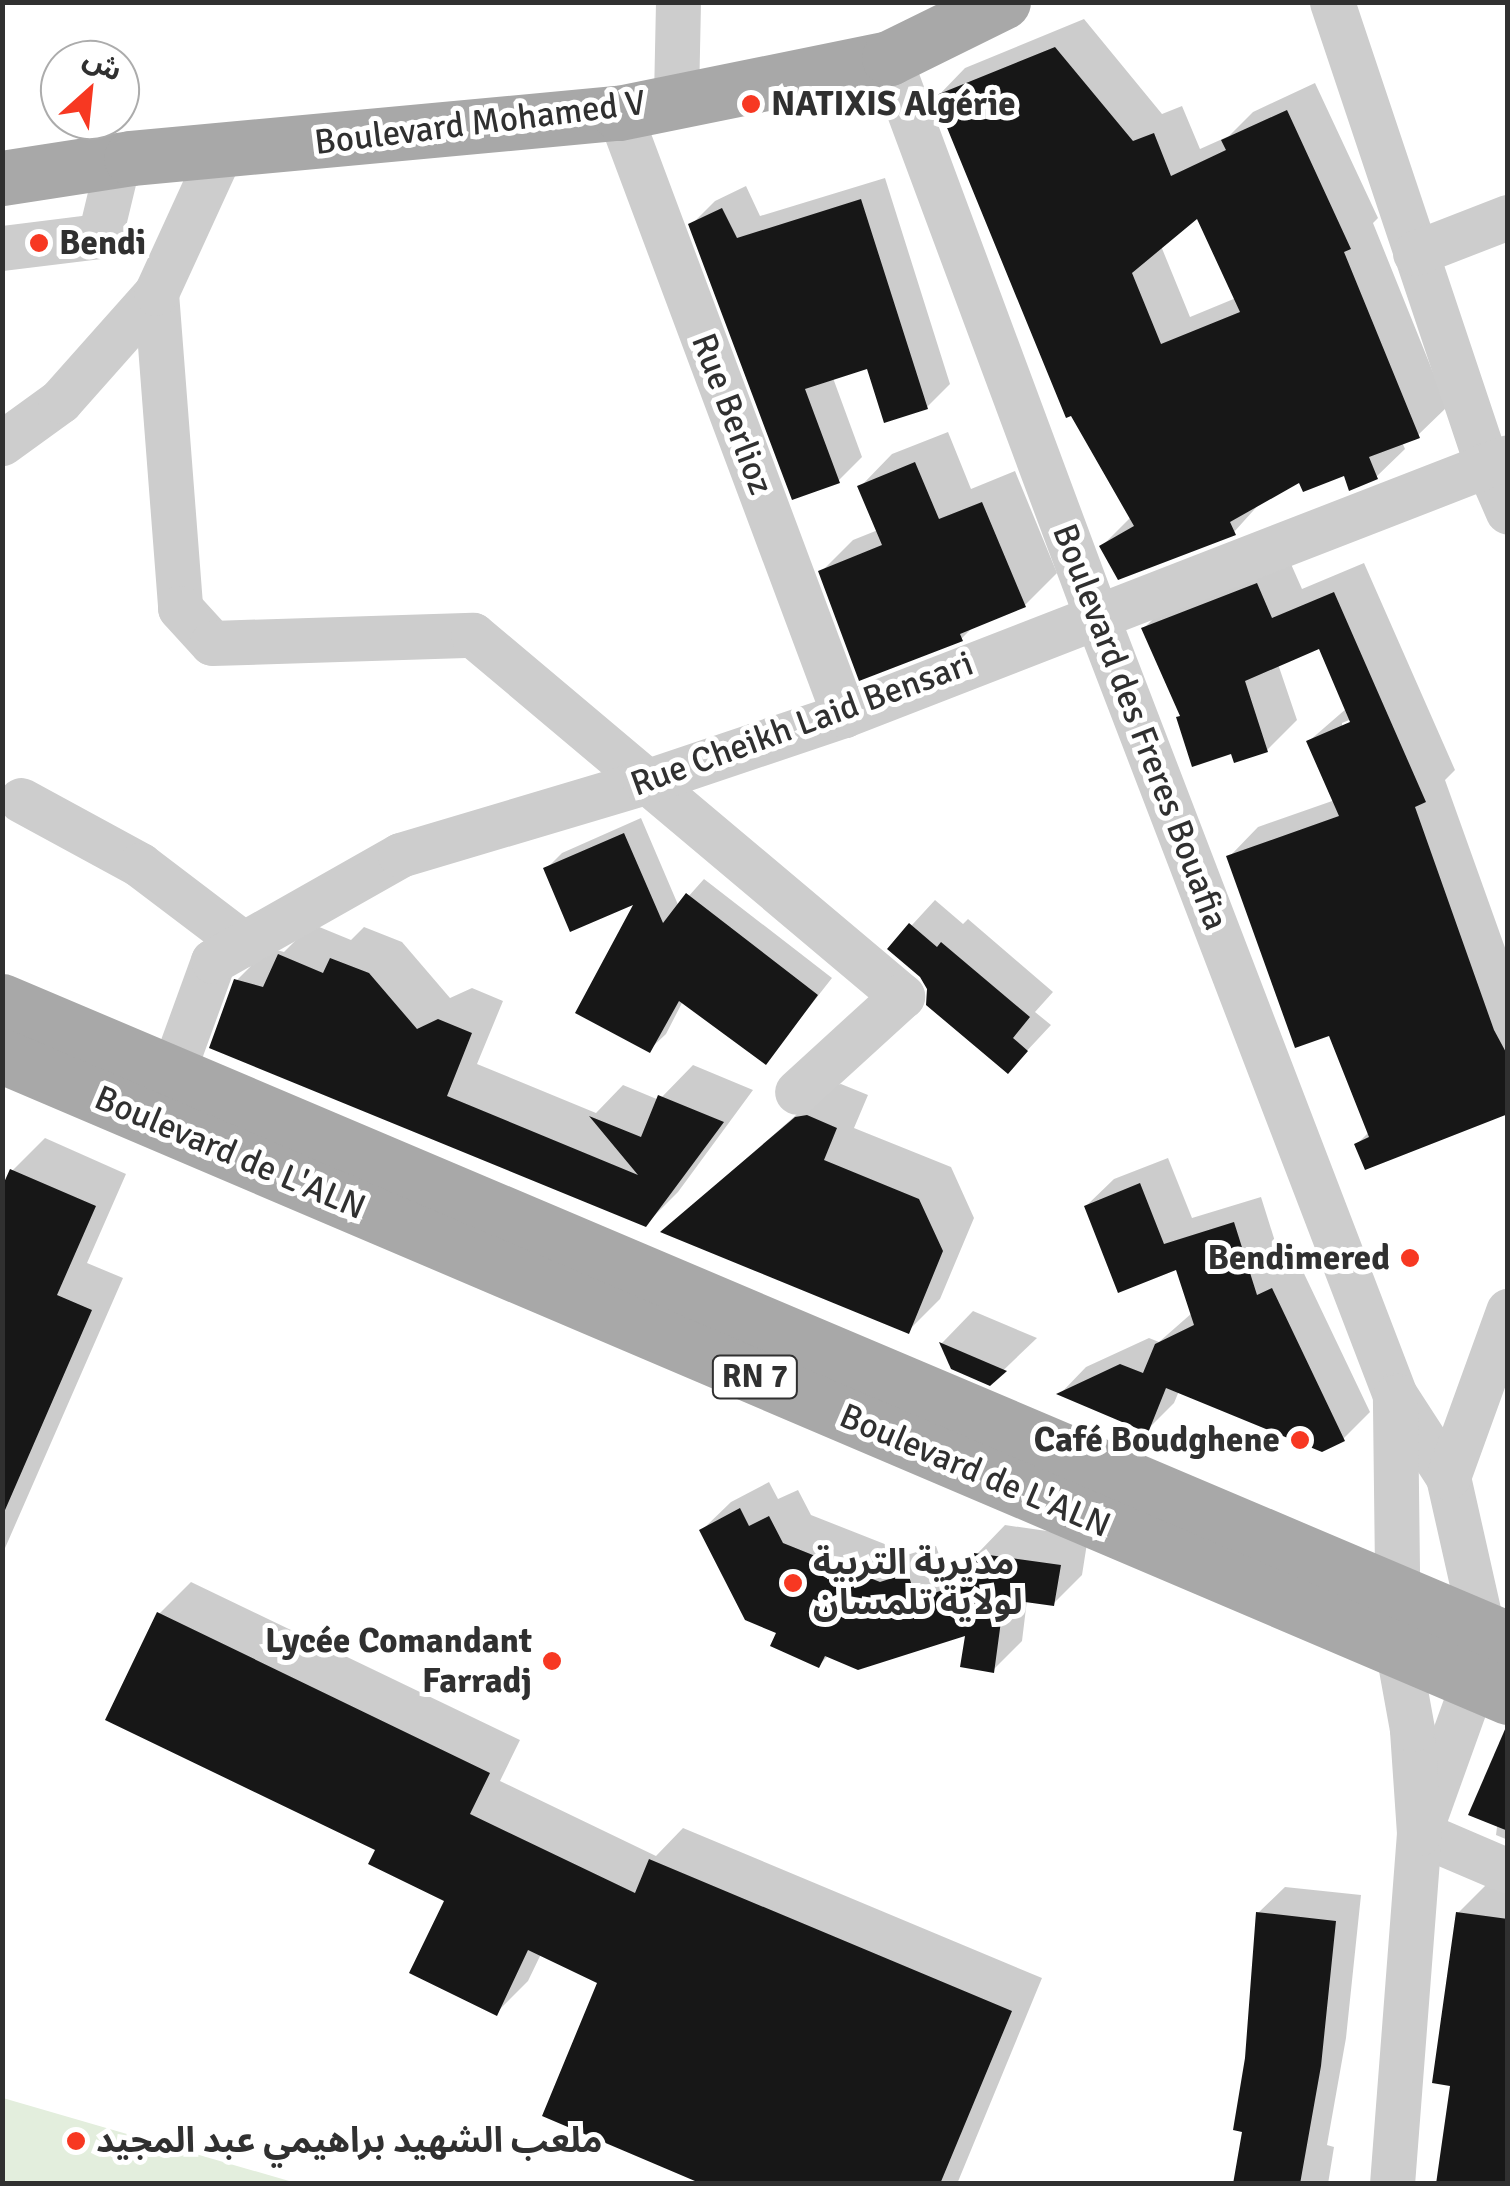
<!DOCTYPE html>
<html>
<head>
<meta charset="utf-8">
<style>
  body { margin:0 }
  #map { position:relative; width:1510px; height:2186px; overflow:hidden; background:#fff; font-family:Signika,"Noto Sans Arabic",sans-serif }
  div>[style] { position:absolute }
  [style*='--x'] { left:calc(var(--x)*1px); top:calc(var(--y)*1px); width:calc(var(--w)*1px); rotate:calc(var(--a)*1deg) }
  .green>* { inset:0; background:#e3eedd }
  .shadow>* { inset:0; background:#0003 }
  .building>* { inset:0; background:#171717 }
  .minor>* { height:45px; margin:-22.5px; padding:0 22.5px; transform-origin:22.5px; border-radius:22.5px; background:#cdcdcd }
  .major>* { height:55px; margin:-27.5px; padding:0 27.5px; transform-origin:27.5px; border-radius:27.5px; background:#a8a8a8 }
  .dots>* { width:28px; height:28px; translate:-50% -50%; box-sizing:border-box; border:5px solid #fff; border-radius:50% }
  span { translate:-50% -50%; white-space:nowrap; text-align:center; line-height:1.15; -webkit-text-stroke:10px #fff; paint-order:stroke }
  .shield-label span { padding:2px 8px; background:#fff; border:2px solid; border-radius:8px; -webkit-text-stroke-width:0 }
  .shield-label { font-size:32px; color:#303030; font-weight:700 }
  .poi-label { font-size:35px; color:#303030; font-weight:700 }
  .left { translate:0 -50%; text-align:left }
  .right { translate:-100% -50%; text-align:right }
  .street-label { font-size:35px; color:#303030 }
  .frame { position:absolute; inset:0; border:5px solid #303030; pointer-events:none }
  .north { position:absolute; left:40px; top:40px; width:100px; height:100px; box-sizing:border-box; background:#fff; border:2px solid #acacac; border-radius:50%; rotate:27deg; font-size:28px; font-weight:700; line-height:40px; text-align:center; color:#303030 }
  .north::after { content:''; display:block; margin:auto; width:35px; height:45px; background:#f73822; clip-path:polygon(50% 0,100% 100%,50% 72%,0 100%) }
</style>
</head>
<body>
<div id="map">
  <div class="green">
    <div style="clip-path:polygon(2px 2098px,3px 2098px,296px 2183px,3px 2183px)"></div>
  </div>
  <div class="shadow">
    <div style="clip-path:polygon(evenodd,1084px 19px,1162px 114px,1182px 106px,1200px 149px,1229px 136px,1253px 112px,1315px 83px,1378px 218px,1373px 223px,1447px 407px,1418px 435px,1402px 442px,1405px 449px,1376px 477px,1345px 473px,1300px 479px,1262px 501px,1234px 532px,1102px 546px,1131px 517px,937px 97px,965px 68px,1084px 19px,1198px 215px,1236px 298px,1190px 317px,1161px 246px,1198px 215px)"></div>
    <div style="clip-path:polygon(885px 178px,950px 384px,927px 407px,869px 366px,833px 378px,862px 457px,838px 481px,691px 225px,715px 201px,746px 186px,760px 216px)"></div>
    <div style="clip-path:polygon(948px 432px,971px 489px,1015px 471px,1057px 573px,1025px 605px,974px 626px,961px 639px,821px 572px,853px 540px,878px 530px,860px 487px,892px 454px)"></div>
    <div style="clip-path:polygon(evenodd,1287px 555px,1302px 589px,1364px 563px,1455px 770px,1445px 780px,1508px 956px,1508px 1111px,1357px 1144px,1370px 1131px,1330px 1033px,1229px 857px,1258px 827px,1335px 800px,1309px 741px,1347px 708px,1320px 646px,1278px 664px,1297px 720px,1267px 750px,1233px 751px,1182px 714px,1144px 628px,1174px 598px,1287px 555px,1361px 715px,1342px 728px,1342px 723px,1361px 715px)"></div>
    <div style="clip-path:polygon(641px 818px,679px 907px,704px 879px,832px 978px,766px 1062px,683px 1001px,666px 1034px,649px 1050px,639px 899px,546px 869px,562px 853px)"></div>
    <div style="clip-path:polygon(935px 900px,963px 924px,968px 919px,1053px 992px,1035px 1012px,1051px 1025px,1008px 1071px,922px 975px,890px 949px)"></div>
    <div style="clip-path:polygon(312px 924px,351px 940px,364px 927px,402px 942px,450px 998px,472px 988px,503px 1001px,477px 1064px,596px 1113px,623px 1085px,659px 1100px,693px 1065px,753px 1090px,678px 1192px,646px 1224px,237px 980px,269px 948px,284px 952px)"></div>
    <div style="clip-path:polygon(841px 1084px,868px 1095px,854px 1128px,951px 1167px,974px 1218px,940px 1299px,908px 1331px,664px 1231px,829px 1086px)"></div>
    <div style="clip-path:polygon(45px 1138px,126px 1174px,87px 1263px,123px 1278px,2px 1555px,2px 1193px,12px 1171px)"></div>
    <div style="clip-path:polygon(1168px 1158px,1192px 1218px,1261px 1197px,1284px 1270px,1299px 1263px,1370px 1412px,1343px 1439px,1179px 1391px,1174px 1403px,1147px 1430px,1061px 1393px,1086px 1367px,1149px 1338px,1159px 1342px,1192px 1313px,1178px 1267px,1086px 1206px,1114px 1179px)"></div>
    <div style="clip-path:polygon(973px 1311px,1037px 1338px,990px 1383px,953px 1367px,942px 1343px)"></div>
    <div style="clip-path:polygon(769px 1482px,778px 1499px,798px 1490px,811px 1515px,910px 1554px,936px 1546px,945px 1572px,976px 1562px,977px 1554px,1005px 1525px,1088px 1537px,1082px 1575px,1054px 1603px,1027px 1600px,1022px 1641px,993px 1670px,968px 1632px,829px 1655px,819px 1665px,779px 1631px,702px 1530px,731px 1502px)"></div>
    <div style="clip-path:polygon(191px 1582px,520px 1740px,500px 1781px,656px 1856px,683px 1828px,1042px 1978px,957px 2184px,708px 2184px,600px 1982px,541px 1954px,528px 1981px,496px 2013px,447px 1900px,378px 1849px,159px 1614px)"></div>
    <div style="clip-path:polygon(1508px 1736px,1508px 1840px,1496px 1835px)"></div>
    <div style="clip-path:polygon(1487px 1884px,1508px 1887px,1508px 2184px,1453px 2084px,1458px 1913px)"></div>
    <div style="clip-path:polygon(1285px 1887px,1361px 1895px,1346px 2038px,1327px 2145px,1334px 2147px,1328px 2184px,1235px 2184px,1245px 2130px,1258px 1913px)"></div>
  </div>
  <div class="building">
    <div style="clip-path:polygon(evenodd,1055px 47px,1133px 141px,1154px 133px,1171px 176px,1226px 150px,1221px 140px,1287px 110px,1351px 249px,1344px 252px,1420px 438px,1369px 457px,1378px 479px,1349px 491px,1344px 476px,1303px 492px,1299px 483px,1230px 522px,1236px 535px,1118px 580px,1099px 546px,1134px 526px,1071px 416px,1066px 418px,934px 96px,1055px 47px,1197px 219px,1240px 312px,1161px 344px,1132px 273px,1197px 219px)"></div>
    <div style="clip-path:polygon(861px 199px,928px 409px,884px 423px,867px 369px,805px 389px,840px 483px,792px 500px,688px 224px,722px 208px,737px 238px)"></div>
    <div style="clip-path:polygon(915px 462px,939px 519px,982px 502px,1026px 607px,960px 634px,963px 641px,859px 681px,818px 571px,882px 545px,857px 486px)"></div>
    <div style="clip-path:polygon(1257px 583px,1272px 618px,1334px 592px,1426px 802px,1415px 807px,1494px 1030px,1508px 1056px,1508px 1114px,1365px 1170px,1354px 1144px,1369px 1137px,1329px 1036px,1295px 1048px,1226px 856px,1339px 816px,1306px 741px,1350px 722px,1319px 649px,1245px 681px,1268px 752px,1234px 763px,1231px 754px,1192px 767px,1176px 717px,1180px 716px,1141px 628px)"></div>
    <div style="clip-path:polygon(624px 833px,663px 923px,686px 893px,818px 995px,766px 1065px,679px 1001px,650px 1053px,575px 1013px,633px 905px,570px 932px,543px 868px)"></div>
    <div style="clip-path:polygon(909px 923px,937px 947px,941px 942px,1030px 1017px,1013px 1038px,1028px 1051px,1008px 1074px,926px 1005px,927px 989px,920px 977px,887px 949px)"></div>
    <div style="clip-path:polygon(278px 954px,323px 973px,330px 958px,369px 973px,417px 1029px,438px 1019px,472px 1033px,447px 1096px,638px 1175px,589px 1116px,641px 1137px,658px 1095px,724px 1122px,646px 1227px,209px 1048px,234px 979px,263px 987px)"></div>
    <div style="clip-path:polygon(807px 1115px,837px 1128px,824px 1160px,919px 1199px,943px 1251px,909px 1334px,660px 1232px,795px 1117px)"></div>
    <div style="clip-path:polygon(10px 1169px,96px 1206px,57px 1295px,92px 1310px,2px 1517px,2px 1187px)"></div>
    <div style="clip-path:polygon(1140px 1183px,1164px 1244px,1234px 1222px,1257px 1295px,1272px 1288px,1345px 1441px,1322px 1452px,1166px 1388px,1148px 1433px,1056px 1394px,1120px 1364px,1143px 1373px,1155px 1344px,1194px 1325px,1176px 1270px,1118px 1293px,1084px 1206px)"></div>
    <div style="clip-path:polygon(939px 1342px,1007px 1371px,990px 1386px,951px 1369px)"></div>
    <div style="clip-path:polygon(740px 1508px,749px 1526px,769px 1516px,783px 1543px,880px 1582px,908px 1573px,916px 1599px,970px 1581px,974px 1553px,1061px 1565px,1054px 1606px,1004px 1599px,994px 1673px,960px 1667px,965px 1636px,858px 1670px,825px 1656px,819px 1668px,770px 1646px,776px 1633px,745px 1620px,699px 1530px)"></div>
    <div style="clip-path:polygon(157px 1612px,490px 1773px,470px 1814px,635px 1893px,649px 1859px,1012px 2011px,940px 2184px,702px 2184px,542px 2116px,597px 1983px,528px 1950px,497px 2016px,409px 1973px,444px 1901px,368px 1864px,375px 1850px,105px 1720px)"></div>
    <div style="clip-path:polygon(1506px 1727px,1508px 1728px,1508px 1831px,1468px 1815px)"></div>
    <div style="clip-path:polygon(1256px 1912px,1336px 1921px,1321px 2066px,1300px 2184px,1233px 2184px,1242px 2132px,1233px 2130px,1245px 2058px)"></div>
    <div style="clip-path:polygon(1456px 1912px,1508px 1919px,1508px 2184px,1436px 2184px,1450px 2086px,1432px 2083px)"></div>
  </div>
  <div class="minor">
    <div style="--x:1332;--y:2;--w:487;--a:71.5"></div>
    <div style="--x:1487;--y:464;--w:52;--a:66.4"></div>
    <div style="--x:889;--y:58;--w:594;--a:69.61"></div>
    <div style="--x:1096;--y:615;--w:835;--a:69.03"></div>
    <div style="--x:1395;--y:1395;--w:98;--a:57.1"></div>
    <div style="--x:1448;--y:1477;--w:155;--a:77.3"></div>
    <div style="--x:1482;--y:1628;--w:56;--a:99.3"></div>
    <div style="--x:1473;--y:1683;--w:159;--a:109.8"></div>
    <div style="--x:676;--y:98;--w:96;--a:-88.8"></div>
    <div style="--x:619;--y:113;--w:643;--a:69.51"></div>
    <div style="--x:2;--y:248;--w:99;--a:-7"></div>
    <div style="--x:100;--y:236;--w:77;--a:-76.5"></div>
    <div style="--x:1415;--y:253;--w:100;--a:-21.2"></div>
    <div style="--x:156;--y:293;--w:316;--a:85.6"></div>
    <div style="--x:180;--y:608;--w:47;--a:47.6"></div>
    <div style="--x:212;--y:643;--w:261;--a:-1.8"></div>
    <div style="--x:473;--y:635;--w:561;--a:40.08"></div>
    <div style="--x:902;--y:996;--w:142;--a:137.6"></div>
    <div style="--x:2;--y:443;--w:72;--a:-35.9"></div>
    <div style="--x:60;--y:401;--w:144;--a:-48.4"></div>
    <div style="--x:156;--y:293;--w:156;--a:-65.4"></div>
    <div style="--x:21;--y:800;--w:136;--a:28.6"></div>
    <div style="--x:140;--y:865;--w:131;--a:37.2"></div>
    <div style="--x:173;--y:1071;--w:117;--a:-70"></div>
    <div style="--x:213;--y:961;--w:215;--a:-29.5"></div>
    <div style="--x:400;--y:855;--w:256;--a:-16.6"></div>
    <div style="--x:645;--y:782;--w:210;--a:-18.6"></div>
    <div style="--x:844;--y:715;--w:712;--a:-21.23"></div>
    <div style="--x:1448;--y:1477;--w:177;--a:-70.1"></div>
    <div style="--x:1419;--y:1833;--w:97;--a:23.1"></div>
    <div style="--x:1392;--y:2184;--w:352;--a:-85.6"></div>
    <div style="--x:1419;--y:1833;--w:104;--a:-93.9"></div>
    <div style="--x:1412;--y:1729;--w:78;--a:-100.3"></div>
    <div style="--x:1398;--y:1652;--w:255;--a:-90.7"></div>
  </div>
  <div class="major">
    <div style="--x:2;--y:178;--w:131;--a:-8.8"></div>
    <div style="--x:131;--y:158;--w:490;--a:-5.3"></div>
    <div style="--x:619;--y:113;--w:276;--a:-11.5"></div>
    <div style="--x:889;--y:58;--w:127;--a:-26.2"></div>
    <div style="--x:2;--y:1001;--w:1636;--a:22.96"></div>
    <div style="--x:2;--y:1056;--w:1637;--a:23.06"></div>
  </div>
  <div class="dots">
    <div style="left:751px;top:104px;background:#f73822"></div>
    <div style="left:39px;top:243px;background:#f73822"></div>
    <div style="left:1410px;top:1258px;background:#f73822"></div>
    <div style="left:1300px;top:1440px;background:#f73822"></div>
    <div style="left:793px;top:1583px;background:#f73822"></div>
    <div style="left:552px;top:1661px;background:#f73822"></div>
    <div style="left:76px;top:2141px;background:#f73822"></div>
  </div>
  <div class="shield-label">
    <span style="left:755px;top:1377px">RN 7</span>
  </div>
  <div class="poi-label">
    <span class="left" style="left:771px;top:104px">NATIXIS Algérie</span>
    <span class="left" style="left:59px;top:243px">Bendi</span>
    <span class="right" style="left:1390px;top:1258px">Bendimered</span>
    <span class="right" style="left:1280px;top:1440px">Café Boudghene</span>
    <span class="left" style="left:813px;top:1583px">مديرية التربية<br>لولاية تلمسان</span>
    <span class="right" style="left:532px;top:1661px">Lycée Comandant<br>Farradj</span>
    <span class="left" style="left:96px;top:2141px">ملعب الشهيد براهيمي عبد المجيد</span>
  </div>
  <div class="street-label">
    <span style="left:480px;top:123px;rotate:-7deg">Boulevard Mohamed V</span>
    <span style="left:732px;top:414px;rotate:69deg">Rue Berlioz</span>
    <span style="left:802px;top:724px;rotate:-20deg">Rue Cheikh Laid Bensari</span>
    <span style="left:1140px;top:727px;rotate:69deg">Boulevard des Freres Bouafia</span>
    <span style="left:230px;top:1153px;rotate:23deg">Boulevard de L'ALN</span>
    <span style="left:975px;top:1471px;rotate:23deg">Boulevard de L'ALN</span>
  </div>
  <div class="frame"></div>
  <div class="north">ش</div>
</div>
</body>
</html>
